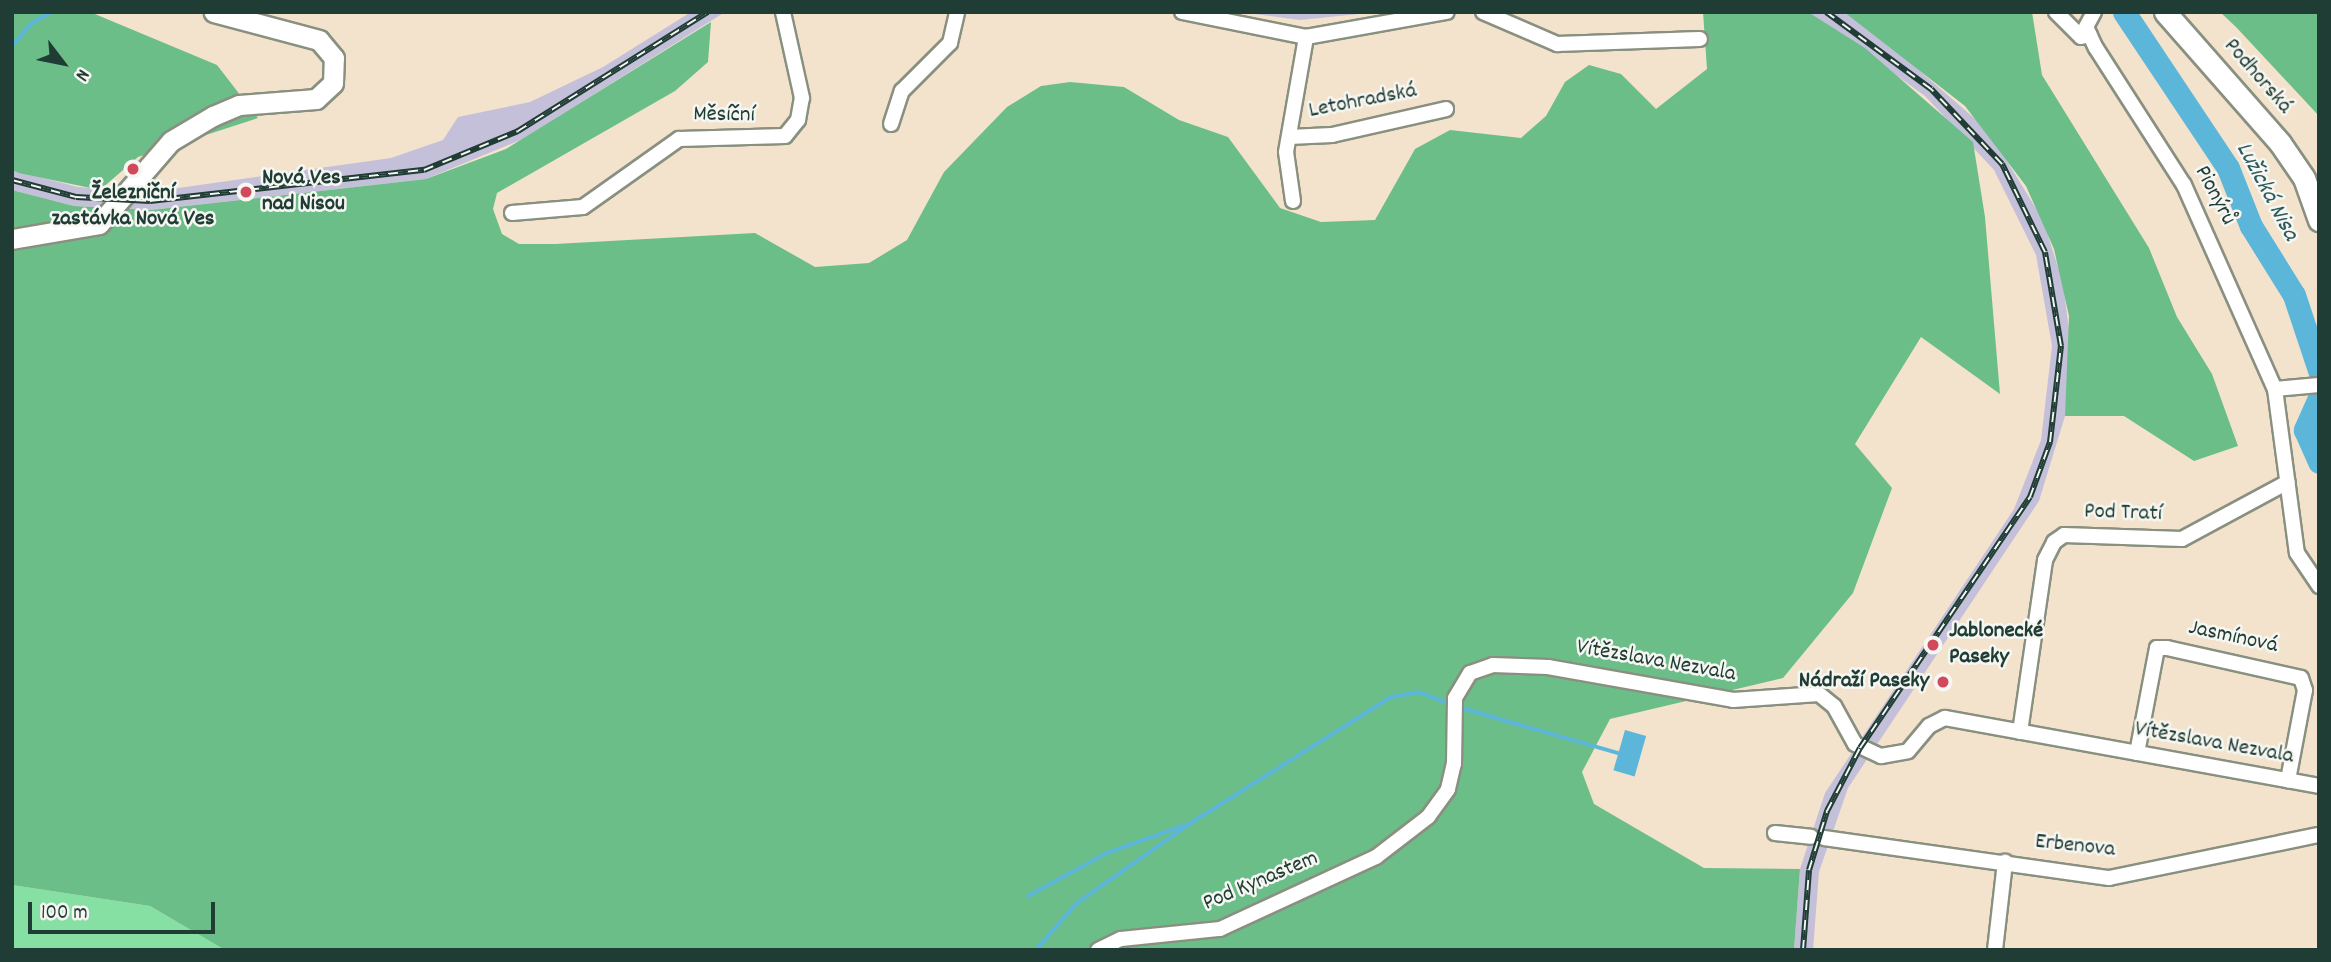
<!DOCTYPE html>
<html>
<head>
<meta charset="utf-8">
<style>
  body { margin:0 }
  #map { position:relative; width:2331px; height:962px; overflow:hidden; background:#f3e3cd; font-family:Dekko,sans-serif }
  div>[style] { position:absolute }
  [style*='--x'] { left:calc(var(--x)*1px); top:calc(var(--y)*1px); width:calc(var(--w)*1px); rotate:calc(var(--a)*1deg) }
  .industrial>* { inset:0; background:#c5c0da }
  .green>* { inset:0; background:#86dfa3 }
  .forest>* { inset:0; background:#6cbe89 }
  .water>* { inset:0; background:#5cb6d9; transform-origin:0 0 }
  .stream>* { height:3.5px; margin:-1.75px; padding:0 1.75px; transform-origin:1.75px; border-radius:1.75px; background:#5cb6d9 }
  .river>* { height:23px; margin:-11.5px; padding:0 11.5px; transform-origin:11.5px; border-radius:11.5px; background:#5cb6d9 }
  .roads { filter:drop-shadow(2px 0 #899080) drop-shadow(-2px 0 #899080) drop-shadow(0 2px #899080) drop-shadow(0 -2px #899080) }
  .street>* { height:14px; margin:-7px; padding:0 7px; transform-origin:7px; border-radius:7px; background:#fff }
  .secondary>* { height:19px; margin:-9.5px; padding:0 9.5px; transform-origin:9.5px; border-radius:9.5px; background:#fff }
  .primary>* { height:21px; margin:-10.5px; padding:0 10.5px; transform-origin:10.5px; border-radius:10.5px; background:#fff }
  .rail>* { height:6px; margin-top:-3px; transform-origin:0; background:repeating-linear-gradient(90deg,#f6f6f2 0 10px,#1f3d34 0 20px); box-sizing:border-box; border-block:2px solid #1f3d34 }
  .dots>* { width:19px; height:19px; translate:-50% -50%; box-sizing:border-box; border:4px solid #f6f6f2; border-radius:50% }
  span { translate:-50% -50%; white-space:nowrap; text-align:center; line-height:1.15; -webkit-text-stroke:5px #f6f6f2; paint-order:stroke }
  .street-label { font-size:23px; color:#1f3d34 }
  .poi-label { font-size:23px; color:#1f3d34; font-weight:700 }
  .left { translate:0 -50%; text-align:left }
  .right { translate:-100% -50%; text-align:right }
  .water-label { font-size:24px; color:#2e5b5d; font-style:italic }
  .frame { position:absolute; inset:0; border:14px solid #1f3d34; pointer-events:none }
  .north { position:absolute; left:28px; top:28px; width:70px; height:70px; -webkit-text-stroke:5px #f6f6f2; paint-order:stroke; rotate:122deg; font-size:19px; font-weight:700; line-height:28px; text-align:center; color:#1f3d34 }
  .north::after { content:''; display:block; margin:auto; width:24px; height:32px; background:#1f3d34; clip-path:polygon(50% 0,100% 100%,50% 72%,0 100%) }
  .scale { position:absolute; left:28px; top:902px; width:187px; height:32px; box-sizing:border-box; border:4px solid #1f3d34; border-top:0; padding-left:9px; font-size:21px; line-height:24px; white-space:nowrap; color:#1f3d34; -webkit-text-stroke:5px #f6f6f2; paint-order:stroke }
</style>
</head>
<body>
<div id="map">
  <div class="industrial">
    <div style="clip-path:polygon(691px 12px,725px 12px,523px 139px,426px 179px,151px 210px,74px 206px,12px 190px,12px 170px,78px 187px,150px 192px,391px 158px,443px 140px,458px 117px,530px 102px,603px 67px)"></div>
    <div style="clip-path:polygon(1239px 12px,1379px 12px,1300px 20px)"></div>
    <div style="clip-path:polygon(1808px 12px,1844px 12px,1876px 33px,1988px 130px,2043px 220px,2063px 283px,2071px 346px,2065px 416px,2039px 501px,1848px 788px,1819px 872px,1813px 950px,1794px 950px,1800px 869px,1825px 793px,2014px 509px,2041px 440px,2052px 346px,2036px 255px,1994px 170px,1925px 96px)"></div>
  </div>
  <div class="green">
    <div style="clip-path:polygon(12px 885px,150px 906px,225px 950px,12px 950px)"></div>
  </div>
  <div class="forest">
    <div style="clip-path:polygon(12px 12px,90px 12px,217px 65px,258px 118px,138px 157px,100px 190px,19px 173px,12px 170px)"></div>
    <div style="clip-path:polygon(1703px 12px,1808px 12px,1865px 48px,1973px 142px,1985px 217px,2000px 394px,1921px 337px,1855px 444px,1892px 488px,1853px 593px,1783px 678px,1610px 719px,1582px 772px,1594px 804px,1704px 868px,1800px 869px,1794px 950px,225px 950px,150px 906px,12px 885px,12px 190px,74px 206px,151px 210px,426px 179px,506px 149px,711px 22px,708px 62px,675px 91px,497px 193px,493px 209px,502px 234px,519px 244px,555px 244px,755px 233px,815px 267px,869px 263px,907px 240px,944px 172px,1007px 107px,1041px 86px,1070px 82px,1124px 87px,1179px 120px,1228px 137px,1280px 208px,1321px 222px,1375px 220px,1415px 149px,1450px 130px,1521px 138px,1546px 116px,1565px 82px,1589px 65px,1621px 74px,1656px 109px,1707px 69px)"></div>
    <div style="clip-path:polygon(1844px 12px,2032px 12px,2042px 75px,2149px 248px,2177px 317px,2212px 374px,2238px 446px,2194px 461px,2124px 416px,2065px 416px,2069px 316px,2054px 249px,2026px 186px,1965px 106px)"></div>
    <div style="clip-path:polygon(2220px 12px,2319px 12px,2319px 116px,2236px 27px)"></div>
  </div>
  <div class="water">
    <div style="left:1625px;top:730px;width:22px;height:42px;rotate:16deg"></div>
  </div>
  <div class="stream">
    <div style="--x:12;--y:46;--w:30;--a:-49"></div>
    <div style="--x:32;--y:23;--w:23;--a:-29"></div>
    <div style="--x:1462;--y:708;--w:166;--a:16.1"></div>
    <div style="--x:1028;--y:896;--w:90;--a:-28.6"></div>
    <div style="--x:1107;--y:853;--w:83;--a:-19.7"></div>
    <div style="--x:1036;--y:950;--w:61;--a:-49"></div>
    <div style="--x:1076;--y:904;--w:141;--a:-35.2"></div>
    <div style="--x:1191;--y:823;--w:236;--a:-32.2"></div>
    <div style="--x:1391;--y:697;--w:27;--a:-10"></div>
    <div style="--x:1418;--y:692;--w:33;--a:20"></div>
  </div>
  <div class="river">
    <div style="--x:2124;--y:12;--w:187;--a:56.3"></div>
    <div style="--x:2228;--y:168;--w:62;--a:68.4"></div>
    <div style="--x:2251;--y:226;--w:81;--a:58.1"></div>
    <div style="--x:2294;--y:295;--w:79;--a:71.6"></div>
    <div style="--x:2319;--y:398;--w:35;--a:114"></div>
    <div style="--x:2305;--y:430;--w:35;--a:66"></div>
  </div>
  <div class="roads">
    <div class="street">
      <div style="--x:1182;--y:12;--w:126;--a:11.4"></div>
      <div style="--x:1306;--y:37;--w:143;--a:-10.1"></div>
      <div style="--x:1483;--y:12;--w:81;--a:23.4"></div>
      <div style="--x:1557;--y:44;--w:143;--a:-2"></div>
      <div style="--x:2056;--y:12;--w:35;--a:45"></div>
      <div style="--x:2081;--y:37;--w:9;--a:-13"></div>
      <div style="--x:2094;--y:12;--w:17;--a:118"></div>
      <div style="--x:2086;--y:27;--w:23;--a:65"></div>
      <div style="--x:2096;--y:48;--w:163;--a:57.3"></div>
      <div style="--x:2184;--y:185;--w:223;--a:66"></div>
      <div style="--x:2275;--y:389;--w:165;--a:82.4"></div>
      <div style="--x:2297;--y:553;--w:40;--a:56"></div>
      <div style="--x:891;--y:124;--w:35;--a:-72"></div>
      <div style="--x:902;--y:91;--w:68;--a:-45"></div>
      <div style="--x:950;--y:43;--w:32;--a:-77"></div>
      <div style="--x:1289;--y:137;--w:43;--a:-2.7"></div>
      <div style="--x:1332;--y:135;--w:117;--a:-12.8"></div>
      <div style="--x:1293;--y:201;--w:49;--a:-98.1"></div>
      <div style="--x:1286;--y:152;--w:117;--a:-80.1"></div>
      <div style="--x:512;--y:213;--w:71;--a:-4.8"></div>
      <div style="--x:583;--y:207;--w:118;--a:-35.3"></div>
      <div style="--x:679;--y:139;--w:106;--a:-1.6"></div>
      <div style="--x:785;--y:136;--w:21;--a:-51"></div>
      <div style="--x:798;--y:120;--w:22;--a:-80"></div>
      <div style="--x:802;--y:98;--w:88;--a:-102.5"></div>
      <div style="--x:2275;--y:389;--w:44;--a:-5.2"></div>
      <div style="--x:2020;--y:732;--w:174;--a:-81.7"></div>
      <div style="--x:2045;--y:560;--w:20;--a:-63"></div>
      <div style="--x:2054;--y:542;--w:12;--a:-35"></div>
      <div style="--x:2064;--y:535;--w:118;--a:1.9"></div>
      <div style="--x:2182;--y:539;--w:120;--a:-28.3"></div>
      <div style="--x:2137;--y:753;--w:107;--a:-79.2"></div>
      <div style="--x:2157;--y:648;--w:10;--a:0"></div>
      <div style="--x:2167;--y:648;--w:137;--a:12.6"></div>
      <div style="--x:2301;--y:678;--w:13;--a:72"></div>
      <div style="--x:2305;--y:690;--w:92;--a:100.7"></div>
      <div style="--x:1775;--y:833;--w:36;--a:6"></div>
      <div style="--x:1824;--y:838;--w:288;--a:8"></div>
      <div style="--x:2109;--y:878;--w:214;--a:-11.6"></div>
      <div style="--x:1098;--y:950;--w:25;--a:-26"></div>
      <div style="--x:1121;--y:939;--w:100;--a:-5.8"></div>
      <div style="--x:1220;--y:929;--w:172;--a:-24.8"></div>
      <div style="--x:1376;--y:857;--w:66;--a:-37.6"></div>
      <div style="--x:1428;--y:817;--w:34;--a:-54"></div>
      <div style="--x:1448;--y:789;--w:26;--a:-77"></div>
      <div style="--x:1454;--y:764;--w:66;--a:-89.1"></div>
      <div style="--x:1455;--y:698;--w:29;--a:-59"></div>
      <div style="--x:1470;--y:673;--w:24;--a:-19"></div>
      <div style="--x:1493;--y:665;--w:55;--a:2.1"></div>
      <div style="--x:1548;--y:667;--w:188;--a:10.1"></div>
      <div style="--x:1733;--y:700;--w:86;--a:-4"></div>
      <div style="--x:1819;--y:694;--w:19;--a:39"></div>
      <div style="--x:1834;--y:706;--w:43;--a:61.1"></div>
      <div style="--x:1855;--y:744;--w:29;--a:25"></div>
      <div style="--x:1881;--y:756;--w:27;--a:-10"></div>
      <div style="--x:1908;--y:751;--w:33;--a:-50"></div>
      <div style="--x:1929;--y:726;--w:18;--a:-27"></div>
      <div style="--x:1945;--y:718;--w:380;--a:10.3"></div>
      <div style="--x:1995;--y:950;--w:89;--a:-83.5"></div>
    </div>
    <div class="secondary">
      <div style="--x:12;--y:239;--w:88;--a:-9.8"></div>
      <div style="--x:99;--y:224;--w:110;--a:-49.1"></div>
      <div style="--x:171;--y:141;--w:49;--a:-30.8"></div>
      <div style="--x:213;--y:116;--w:28;--a:-23"></div>
      <div style="--x:239;--y:105;--w:77;--a:-4.5"></div>
      <div style="--x:316;--y:99;--w:23;--a:-43"></div>
      <div style="--x:333;--y:83;--w:25;--a:-88"></div>
      <div style="--x:334;--y:58;--w:23;--a:-130"></div>
      <div style="--x:319;--y:40;--w:109;--a:-165.1"></div>
    </div>
    <div class="primary">
      <div style="--x:2165;--y:12;--w:174;--a:48.7"></div>
      <div style="--x:2280;--y:143;--w:42;--a:55.6"></div>
      <div style="--x:2304;--y:178;--w:45;--a:70.3"></div>
    </div>
  </div>
  <div class="rail">
    <div style="--x:12;--y:180;--w:66;--a:14.9"></div>
    <div style="--x:76;--y:197;--w:74;--a:3.1"></div>
    <div style="--x:150;--y:201;--w:276;--a:-6.5"></div>
    <div style="--x:424;--y:170;--w:102;--a:-22.5"></div>
    <div style="--x:518;--y:131;--w:224;--a:-32.1"></div>
    <div style="--x:1803;--y:950;--w:80;--a:-85.7"></div>
    <div style="--x:1809;--y:870;--w:62;--a:-73"></div>
    <div style="--x:1827;--y:811;--w:71;--a:-62.4"></div>
    <div style="--x:1860;--y:748;--w:303;--a:-55.9"></div>
    <div style="--x:2030;--y:497;--w:59;--a:-70"></div>
    <div style="--x:2050;--y:442;--w:97;--a:-83.5"></div>
    <div style="--x:2061;--y:346;--w:95;--a:-99.7"></div>
    <div style="--x:2045;--y:252;--w:98;--a:-116"></div>
    <div style="--x:2002;--y:164;--w:103;--a:-133.4"></div>
    <div style="--x:1931;--y:89;--w:130;--a:-143.7"></div>
  </div>
  <div class="dots">
    <div style="left:133px;top:169px;background:#d1495b"></div>
    <div style="left:246px;top:192px;background:#d1495b"></div>
    <div style="left:1933px;top:645px;background:#d1495b"></div>
    <div style="left:1943px;top:682px;background:#d1495b"></div>
  </div>
  <div class="street-label">
    <span style="left:2257px;top:77px;rotate:49deg">Podhorská</span>
    <span style="left:1363px;top:102px;rotate:-11deg">Letohradská</span>
    <span style="left:724px;top:116px;rotate:1deg">Měsíční</span>
    <span style="left:2214px;top:196px;rotate:62deg">Pionýrů</span>
    <span style="left:2123px;top:514px;rotate:2deg">Pod Tratí</span>
    <span style="left:2233px;top:638px;rotate:12deg">Jasmínová</span>
    <span style="left:1656px;top:662px;rotate:10deg">Vítězslava Nezvala</span>
    <span style="left:2214px;top:744px;rotate:10deg">Vítězslava Nezvala</span>
    <span style="left:2075px;top:847px;rotate:6deg">Erbenova</span>
    <span style="left:1261px;top:882px;rotate:-23deg">Pod Kynastem</span>
  </div>
  <div class="poi-label">
    <span class="left" style="left:262px;top:192px">Nová Ves<br>nad Nisou</span>
    <span style="left:133px;top:207px">Železniční<br>zastávka Nová Ves</span>
    <span class="left" style="left:1949px;top:645px">Jablonecké<br>Paseky</span>
    <span class="right" style="left:1929px;top:682px">Nádraží Paseky</span>
  </div>
  <div class="water-label">
    <span style="left:2266px;top:192px;rotate:62deg">Lužická Nisa</span>
  </div>
  <div class="frame"></div>
  <div class="north">N</div>
  <div class="scale">100 m</div>
</div>
</body>
</html>
